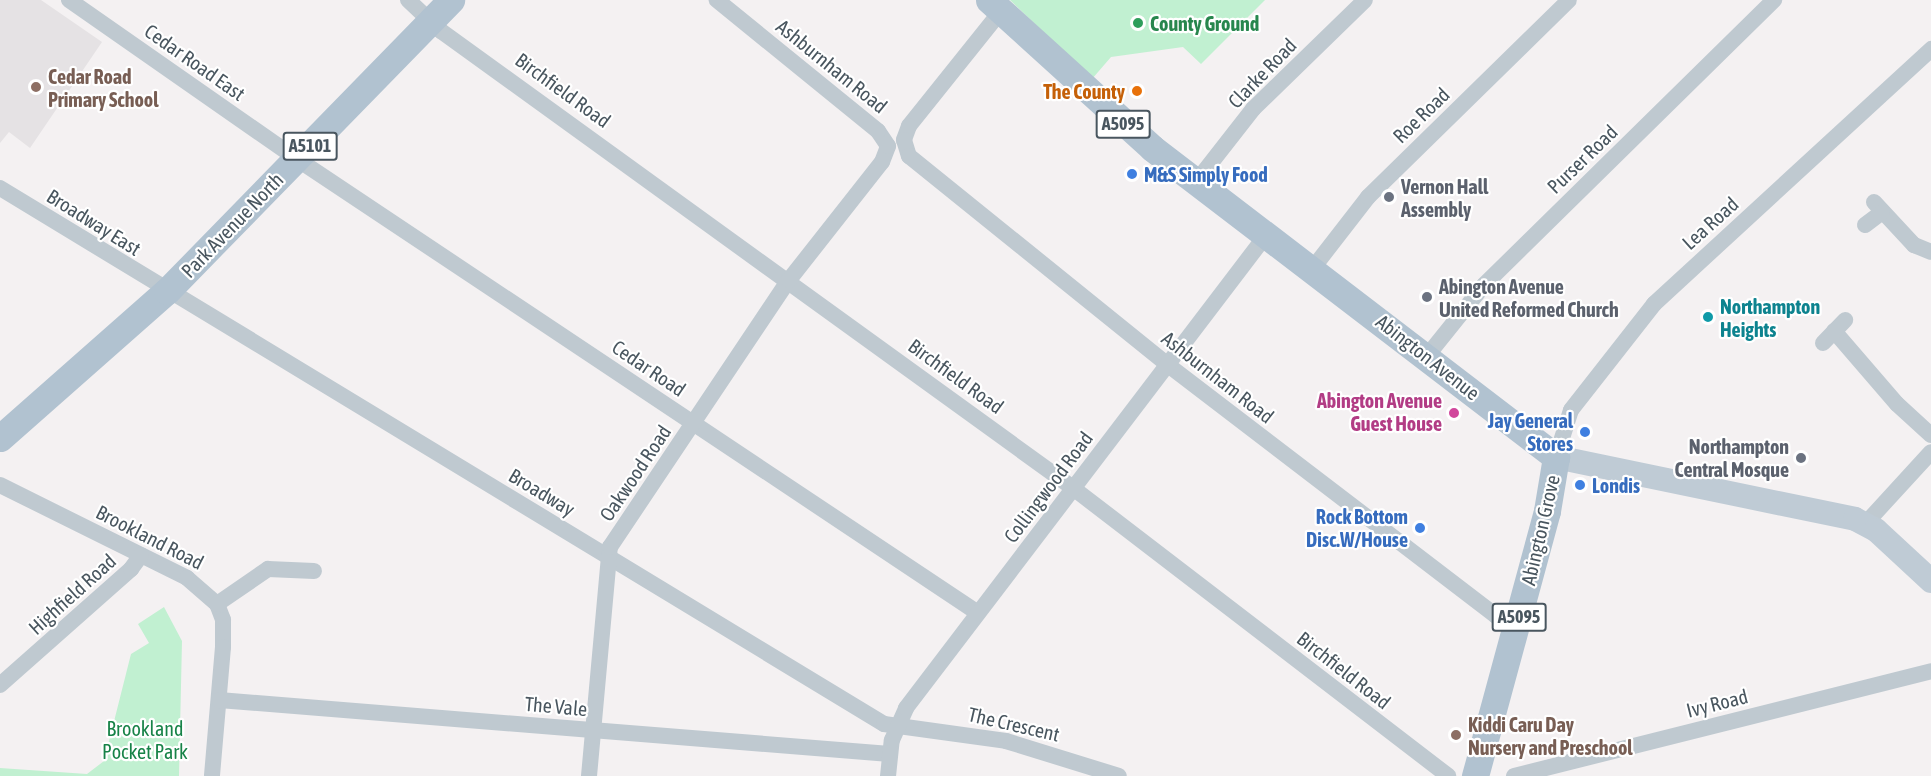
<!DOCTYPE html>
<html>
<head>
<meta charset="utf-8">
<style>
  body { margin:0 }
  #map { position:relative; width:1931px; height:776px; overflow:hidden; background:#f4f1f2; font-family:"Asap Condensed",sans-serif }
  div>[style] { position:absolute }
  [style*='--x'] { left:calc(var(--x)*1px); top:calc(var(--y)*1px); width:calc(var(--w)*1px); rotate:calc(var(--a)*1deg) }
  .education>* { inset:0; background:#e5e2e4 }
  .green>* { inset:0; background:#c1f0d1 }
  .street>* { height:16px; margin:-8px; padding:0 8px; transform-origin:8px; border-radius:8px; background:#bfc9d0 }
  .secondary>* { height:24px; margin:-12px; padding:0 12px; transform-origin:12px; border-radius:12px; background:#bfcbd5 }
  .primary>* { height:27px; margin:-13.5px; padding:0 13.5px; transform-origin:13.5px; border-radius:13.5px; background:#b1c2d0 }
  .dots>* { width:16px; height:16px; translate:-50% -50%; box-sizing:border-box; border:3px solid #fff; border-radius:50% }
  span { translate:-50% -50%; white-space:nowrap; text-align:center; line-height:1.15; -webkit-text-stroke:4.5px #fff; paint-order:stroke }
  .shield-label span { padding:2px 4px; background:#fff; border:2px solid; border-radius:4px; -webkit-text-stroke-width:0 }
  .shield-label { font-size:18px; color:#49565f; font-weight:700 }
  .leisure-label { font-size:20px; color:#27864d; font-weight:700 }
  .left { translate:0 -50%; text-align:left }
  .street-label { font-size:20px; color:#49565f }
  .education-label { font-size:20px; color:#785e54; font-weight:700 }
  .food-label { font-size:20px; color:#c56008; font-weight:700 }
  .right { translate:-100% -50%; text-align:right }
  .shop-label { font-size:20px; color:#366cbe; font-weight:700 }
  .worship-label { font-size:20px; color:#5b616d; font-weight:700 }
  .culture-label { font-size:20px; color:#0d838f; font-weight:700 }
  .hotel-label { font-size:20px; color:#b23c85; font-weight:700 }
  .park-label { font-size:20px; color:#178348 }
</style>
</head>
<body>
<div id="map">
  <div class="education">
    <div style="clip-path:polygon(0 0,41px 0,102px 42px,30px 148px,9px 132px,0 143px)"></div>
  </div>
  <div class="green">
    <div style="clip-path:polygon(1010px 0,1265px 0,1201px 64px,1183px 47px,1111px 57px,1092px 79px)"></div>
    <div style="clip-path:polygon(164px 607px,182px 641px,179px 776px,0 776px,0 768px,87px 774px,104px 761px,131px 654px,149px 643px,138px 624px)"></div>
  </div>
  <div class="street">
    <div style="--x:69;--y:0;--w:278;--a:34.9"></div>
    <div style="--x:297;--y:159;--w:818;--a:33.69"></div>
    <div style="--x:408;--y:0;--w:45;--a:43.2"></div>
    <div style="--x:441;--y:31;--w:780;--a:35.87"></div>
    <div style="--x:1073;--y:488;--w:473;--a:37.5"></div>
    <div style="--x:1001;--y:11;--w:147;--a:128.7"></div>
    <div style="--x:909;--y:126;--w:15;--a:110"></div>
    <div style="--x:904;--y:140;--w:17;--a:73"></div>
    <div style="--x:909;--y:156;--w:333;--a:38.9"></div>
    <div style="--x:1168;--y:365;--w:413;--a:37.4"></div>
    <div style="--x:1496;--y:616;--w:22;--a:27"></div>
    <div style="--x:1196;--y:182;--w:93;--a:-52"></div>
    <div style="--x:1253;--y:109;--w:156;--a:-44.2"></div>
    <div style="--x:0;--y:188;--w:1034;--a:31.23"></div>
    <div style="--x:884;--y:724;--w:123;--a:7.9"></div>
    <div style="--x:1006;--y:741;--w:118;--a:17.2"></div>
    <div style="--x:1874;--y:202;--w:59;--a:47.1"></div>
    <div style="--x:1914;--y:245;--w:18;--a:22"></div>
    <div style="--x:1865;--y:225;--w:21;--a:-37"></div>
    <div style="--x:1313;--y:268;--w:90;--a:-52.2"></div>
    <div style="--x:1368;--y:197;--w:281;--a:-44.4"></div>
    <div style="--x:1834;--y:331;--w:96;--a:49.2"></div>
    <div style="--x:1897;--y:404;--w:46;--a:42.4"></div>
    <div style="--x:1823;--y:343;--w:32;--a:-46"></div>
    <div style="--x:1427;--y:356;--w:91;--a:-51.2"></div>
    <div style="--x:1484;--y:285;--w:407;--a:-44.5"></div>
    <div style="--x:1556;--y:457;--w:49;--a:-72.3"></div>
    <div style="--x:1571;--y:410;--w:135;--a:-51.9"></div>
    <div style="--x:1654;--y:304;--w:377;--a:-42.6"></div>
    <div style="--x:0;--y:485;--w:209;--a:26.4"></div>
    <div style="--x:187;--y:578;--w:40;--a:41"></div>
    <div style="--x:217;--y:604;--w:17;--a:69"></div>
    <div style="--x:223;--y:620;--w:27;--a:90"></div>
    <div style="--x:223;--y:647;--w:129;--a:94.9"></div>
    <div style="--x:1866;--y:523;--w:96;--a:-47.5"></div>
    <div style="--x:217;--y:604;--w:62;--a:-34.5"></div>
    <div style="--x:268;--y:569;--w:46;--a:2.5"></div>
    <div style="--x:0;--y:685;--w:175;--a:-41.5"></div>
    <div style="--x:131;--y:569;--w:17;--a:-54"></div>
    <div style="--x:219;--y:700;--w:673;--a:4.6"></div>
    <div style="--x:589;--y:776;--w:230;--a:-84.8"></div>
    <div style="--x:610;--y:547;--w:321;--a:-56.2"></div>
    <div style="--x:789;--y:280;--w:150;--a:-51.8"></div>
    <div style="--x:882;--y:162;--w:17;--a:-69"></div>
    <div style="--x:888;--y:146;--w:18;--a:-124"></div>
    <div style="--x:878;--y:131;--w:208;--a:-140.9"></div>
    <div style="--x:888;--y:776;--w:36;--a:-84"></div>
    <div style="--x:892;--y:740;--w:35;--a:-66"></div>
    <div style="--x:906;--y:708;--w:596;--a:-52.71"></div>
    <div style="--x:1514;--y:776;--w:430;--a:-14.1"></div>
  </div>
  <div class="secondary">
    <div style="--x:1556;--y:457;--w:305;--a:11.7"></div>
    <div style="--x:1855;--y:519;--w:24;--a:28"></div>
    <div style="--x:1876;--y:530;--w:75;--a:42.8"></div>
  </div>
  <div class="primary">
    <div style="--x:989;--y:0;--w:220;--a:42.2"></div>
    <div style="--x:1152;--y:148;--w:509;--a:37.41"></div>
    <div style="--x:1556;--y:457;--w:55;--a:99.5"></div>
    <div style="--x:1547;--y:511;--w:275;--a:105.2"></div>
    <div style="--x:0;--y:438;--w:222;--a:-41.4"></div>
    <div style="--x:167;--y:291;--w:407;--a:-45.7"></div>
  </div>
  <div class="dots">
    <div style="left:1138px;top:23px;background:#2e9e5b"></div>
    <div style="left:36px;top:87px;background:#8d6e63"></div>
    <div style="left:1137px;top:91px;background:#e8710a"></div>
    <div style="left:1132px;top:174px;background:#3f7fe0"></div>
    <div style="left:1389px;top:197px;background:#6b7280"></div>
    <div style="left:1427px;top:297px;background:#6b7280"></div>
    <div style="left:1708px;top:317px;background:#0f9aa8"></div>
    <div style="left:1454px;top:413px;background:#d1479c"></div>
    <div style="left:1585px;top:432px;background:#3f7fe0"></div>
    <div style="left:1801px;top:458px;background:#6b7280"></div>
    <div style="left:1580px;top:485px;background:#3f7fe0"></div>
    <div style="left:1420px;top:528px;background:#3f7fe0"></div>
    <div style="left:1456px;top:735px;background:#8d6e63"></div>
  </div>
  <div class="shield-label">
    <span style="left:1123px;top:124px">A5095</span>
    <span style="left:310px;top:146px">A5101</span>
    <span style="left:1519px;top:617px">A5095</span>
  </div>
  <div class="leisure-label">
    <span class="left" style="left:1150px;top:23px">County Ground</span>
  </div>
  <div class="street-label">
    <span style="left:195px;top:62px;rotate:35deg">Cedar Road East</span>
    <span style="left:832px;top:66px;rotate:39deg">Ashburnham Road</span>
    <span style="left:1262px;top:73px;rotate:-46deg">Clarke Road</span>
    <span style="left:563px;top:90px;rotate:36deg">Birchfield Road</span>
    <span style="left:1421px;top:115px;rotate:-44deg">Roe Road</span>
    <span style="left:1582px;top:159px;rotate:-44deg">Purser Road</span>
    <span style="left:94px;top:222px;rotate:32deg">Broadway East</span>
    <span style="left:1710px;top:223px;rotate:-42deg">Lea Road</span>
    <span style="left:232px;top:225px;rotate:-46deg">Park Avenue North</span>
    <span style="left:1428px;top:357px;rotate:38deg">Abington Avenue</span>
    <span style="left:649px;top:368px;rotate:34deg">Cedar Road</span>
    <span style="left:956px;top:376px;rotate:36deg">Birchfield Road</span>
    <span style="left:1218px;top:377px;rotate:38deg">Ashburnham Road</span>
    <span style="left:635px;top:473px;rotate:-56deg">Oakwood Road</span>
    <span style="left:1048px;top:487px;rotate:-53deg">Collingwood Road</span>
    <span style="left:542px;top:492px;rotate:31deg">Broadway</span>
    <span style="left:1540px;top:530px;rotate:-77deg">Abington Grove</span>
    <span style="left:150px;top:537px;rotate:27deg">Brookland Road</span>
    <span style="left:72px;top:594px;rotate:-42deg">Highfield Road</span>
    <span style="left:1344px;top:670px;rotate:38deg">Birchfield Road</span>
    <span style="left:1717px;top:703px;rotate:-14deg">Ivy Road</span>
    <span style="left:556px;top:706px;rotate:5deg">The Vale</span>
    <span style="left:1014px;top:724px;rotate:13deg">The Crescent</span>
  </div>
  <div class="education-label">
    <span class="left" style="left:48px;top:88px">Cedar Road<br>Primary School</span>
    <span class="left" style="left:1468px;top:736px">Kiddi Caru Day<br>Nursery and Preschool</span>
  </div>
  <div class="food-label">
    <span class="right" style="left:1125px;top:91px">The County</span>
  </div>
  <div class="shop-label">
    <span class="left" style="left:1144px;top:174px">M&amp;S Simply Food</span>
    <span class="right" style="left:1573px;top:432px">Jay General<br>Stores</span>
    <span class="left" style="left:1592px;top:485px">Londis</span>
    <span class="right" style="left:1408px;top:528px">Rock Bottom<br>Disc.W/House</span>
  </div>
  <div class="worship-label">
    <span class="left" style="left:1401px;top:198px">Vernon Hall<br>Assembly</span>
    <span class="left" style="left:1439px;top:298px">Abington Avenue<br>United Reformed Church</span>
    <span class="right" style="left:1789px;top:458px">Northampton<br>Central Mosque</span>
  </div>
  <div class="culture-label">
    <span class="left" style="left:1720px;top:318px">Northampton<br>Heights</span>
  </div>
  <div class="hotel-label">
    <span class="right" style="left:1442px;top:412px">Abington Avenue<br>Guest House</span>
  </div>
  <div class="park-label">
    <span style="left:145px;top:740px">Brookland<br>Pocket Park</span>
  </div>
</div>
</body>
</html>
